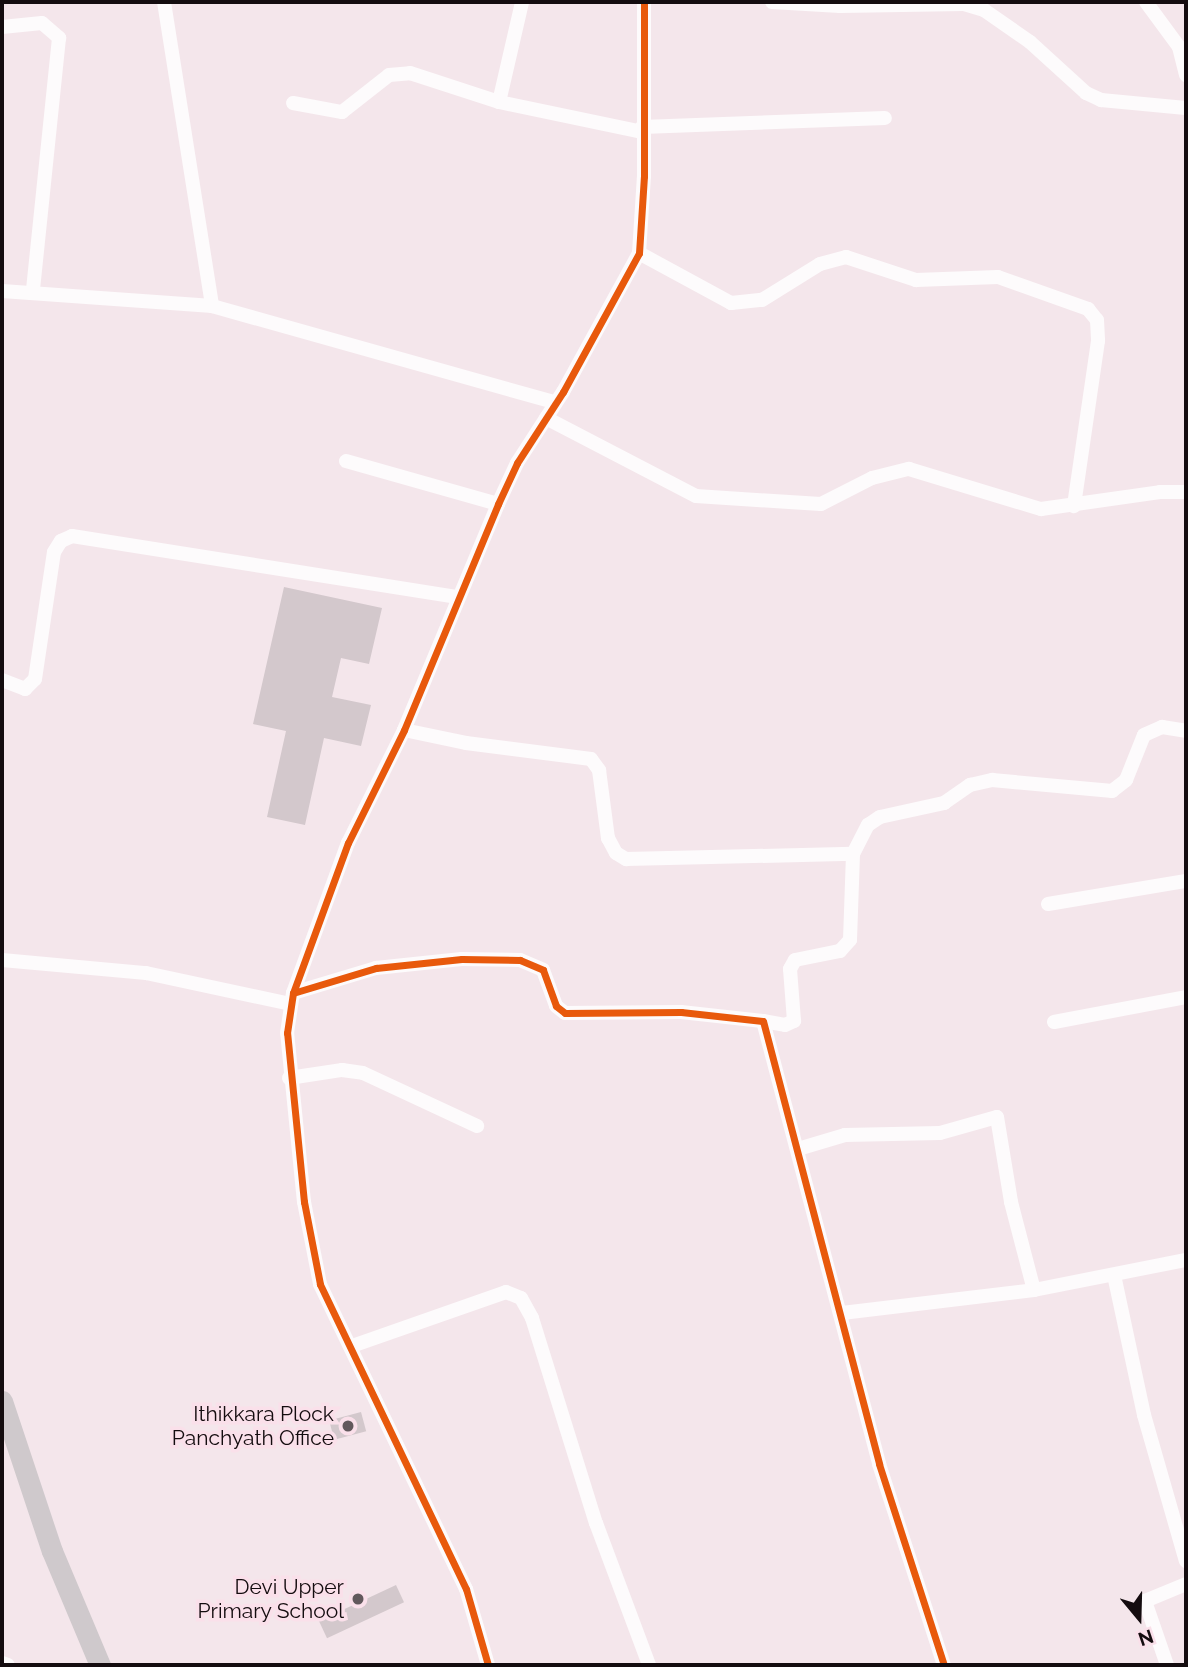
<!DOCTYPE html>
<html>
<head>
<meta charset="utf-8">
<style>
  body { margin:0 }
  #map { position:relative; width:1188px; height:1667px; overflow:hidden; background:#f4e6eb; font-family:Raleway,sans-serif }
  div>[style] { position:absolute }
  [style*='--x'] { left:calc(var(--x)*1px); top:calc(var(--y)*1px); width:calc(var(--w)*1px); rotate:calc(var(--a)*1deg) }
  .building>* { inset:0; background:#d3c8cc; transform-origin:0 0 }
  .street>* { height:14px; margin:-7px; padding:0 7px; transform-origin:7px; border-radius:7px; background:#fdfbfc }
  .secondary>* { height:21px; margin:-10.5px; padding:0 10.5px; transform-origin:10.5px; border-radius:10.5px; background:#cfc9cc }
  .cycleway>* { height:7px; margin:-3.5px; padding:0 3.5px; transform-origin:3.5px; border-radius:3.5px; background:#e8590c }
  .dots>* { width:19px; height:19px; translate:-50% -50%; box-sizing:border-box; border:4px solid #fae0ea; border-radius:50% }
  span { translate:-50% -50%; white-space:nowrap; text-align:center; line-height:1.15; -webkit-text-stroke:7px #fae0ea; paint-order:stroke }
  .poi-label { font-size:21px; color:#140c0f }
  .right { translate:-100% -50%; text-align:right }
  .frame { position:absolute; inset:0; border:4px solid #140c0f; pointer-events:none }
  .north { position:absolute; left:1104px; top:1583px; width:70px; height:70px; -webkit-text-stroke:5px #fae0ea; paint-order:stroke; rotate:161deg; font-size:19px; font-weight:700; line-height:28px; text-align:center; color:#140c0f }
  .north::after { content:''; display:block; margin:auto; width:24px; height:32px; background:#140c0f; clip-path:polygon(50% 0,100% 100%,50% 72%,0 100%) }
</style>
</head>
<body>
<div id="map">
  <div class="building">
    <div style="clip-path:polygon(284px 587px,382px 608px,369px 664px,341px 658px,332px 697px,371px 705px,361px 746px,324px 738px,305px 825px,267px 817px,286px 731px,253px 724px)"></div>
    <div style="left:361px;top:1412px;width:20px;height:33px;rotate:75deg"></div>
    <div style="left:396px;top:1585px;width:19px;height:85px;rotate:65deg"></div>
  </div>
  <div class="street">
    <div style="--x:164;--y:2;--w:308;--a:81"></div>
    <div style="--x:772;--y:2;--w:68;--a:3.4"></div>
    <div style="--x:840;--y:6;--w:124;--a:-0.9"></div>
    <div style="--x:964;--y:4;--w:21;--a:17"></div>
    <div style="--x:984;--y:10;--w:56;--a:34.8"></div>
    <div style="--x:1030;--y:42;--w:76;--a:42.3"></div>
    <div style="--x:1086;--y:93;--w:17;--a:25"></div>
    <div style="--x:1101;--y:100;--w:85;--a:5.4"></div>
    <div style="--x:1146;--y:2;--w:56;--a:53.7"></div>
    <div style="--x:1179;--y:47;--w:29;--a:76"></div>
    <div style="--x:2;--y:27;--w:40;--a:-5.7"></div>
    <div style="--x:42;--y:23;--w:23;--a:41"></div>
    <div style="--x:59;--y:38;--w:254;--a:95.9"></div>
    <div style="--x:499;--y:102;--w:103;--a:-77"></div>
    <div style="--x:293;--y:103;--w:50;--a:10.4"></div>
    <div style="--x:342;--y:112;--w:60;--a:-38.2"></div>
    <div style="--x:389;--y:75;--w:21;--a:-5"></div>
    <div style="--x:410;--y:73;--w:94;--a:18"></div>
    <div style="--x:499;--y:102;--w:146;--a:11.8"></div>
    <div style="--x:642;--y:127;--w:243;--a:-2.1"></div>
    <div style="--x:639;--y:253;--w:105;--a:28.5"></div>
    <div style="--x:731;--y:303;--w:31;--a:-6"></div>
    <div style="--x:762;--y:300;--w:68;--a:-31.8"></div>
    <div style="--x:820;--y:264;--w:27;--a:-15"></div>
    <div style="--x:846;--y:257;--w:74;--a:18.2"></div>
    <div style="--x:916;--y:280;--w:82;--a:-2.1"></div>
    <div style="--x:998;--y:277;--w:96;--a:19.6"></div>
    <div style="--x:1088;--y:309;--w:14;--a:51"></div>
    <div style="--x:1097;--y:320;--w:21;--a:87"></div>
    <div style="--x:1098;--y:341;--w:167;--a:98.3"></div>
    <div style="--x:2;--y:291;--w:211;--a:4.1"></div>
    <div style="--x:212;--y:306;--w:357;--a:15.7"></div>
    <div style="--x:546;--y:418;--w:169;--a:27.5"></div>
    <div style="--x:696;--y:496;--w:125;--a:3.7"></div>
    <div style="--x:821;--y:504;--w:57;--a:-27"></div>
    <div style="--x:872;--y:478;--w:38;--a:-14"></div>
    <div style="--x:909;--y:469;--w:138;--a:16.9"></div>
    <div style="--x:1041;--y:509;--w:120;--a:-8.1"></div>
    <div style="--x:1160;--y:492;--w:26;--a:0"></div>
    <div style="--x:346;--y:461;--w:158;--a:15.8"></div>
    <div style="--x:2;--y:680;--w:25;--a:21"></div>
    <div style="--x:25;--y:689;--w:14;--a:-45"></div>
    <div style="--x:35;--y:679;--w:128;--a:-81.5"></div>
    <div style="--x:54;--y:552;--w:13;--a:-58"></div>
    <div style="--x:61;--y:541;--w:12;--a:-24"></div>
    <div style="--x:72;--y:536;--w:389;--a:9"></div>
    <div style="--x:404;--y:730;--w:63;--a:11.8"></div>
    <div style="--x:466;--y:743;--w:126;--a:7.3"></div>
    <div style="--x:591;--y:759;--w:14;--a:54"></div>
    <div style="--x:599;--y:770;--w:69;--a:82.5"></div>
    <div style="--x:608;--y:838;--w:17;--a:62"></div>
    <div style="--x:616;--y:853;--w:12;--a:31"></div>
    <div style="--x:626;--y:859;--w:227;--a:-1.3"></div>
    <div style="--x:1048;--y:904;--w:140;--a:-9.5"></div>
    <div style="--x:2;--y:960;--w:145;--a:5.2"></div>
    <div style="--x:146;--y:973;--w:148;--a:12.1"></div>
    <div style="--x:293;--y:993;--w:87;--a:-16.8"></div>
    <div style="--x:376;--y:968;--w:86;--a:-6"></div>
    <div style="--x:462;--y:959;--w:58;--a:1"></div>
    <div style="--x:520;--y:960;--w:25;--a:23"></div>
    <div style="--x:543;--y:970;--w:38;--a:70"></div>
    <div style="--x:556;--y:1006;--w:11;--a:38"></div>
    <div style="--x:565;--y:1013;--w:116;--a:-0.5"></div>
    <div style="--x:681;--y:1012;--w:82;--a:6.3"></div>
    <div style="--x:763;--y:1021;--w:458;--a:75.3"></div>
    <div style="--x:879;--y:1464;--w:211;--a:72.1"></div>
    <div style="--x:763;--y:1021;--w:22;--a:10"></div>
    <div style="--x:785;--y:1025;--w:10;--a:-24"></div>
    <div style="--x:794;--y:1021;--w:52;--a:-94.4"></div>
    <div style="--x:790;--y:969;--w:10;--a:-61"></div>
    <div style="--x:795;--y:960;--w:46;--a:-11.3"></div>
    <div style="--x:840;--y:951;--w:15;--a:-48"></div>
    <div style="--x:850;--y:940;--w:86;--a:-88"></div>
    <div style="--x:853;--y:854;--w:33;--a:-63"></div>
    <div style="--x:868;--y:825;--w:14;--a:-34"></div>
    <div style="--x:880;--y:817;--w:66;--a:-12.3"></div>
    <div style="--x:944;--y:803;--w:32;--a:-35"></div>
    <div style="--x:970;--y:785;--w:23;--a:-13"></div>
    <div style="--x:992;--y:780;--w:121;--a:5.2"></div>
    <div style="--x:1112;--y:791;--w:18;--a:-38"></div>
    <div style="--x:1126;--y:780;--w:48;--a:-68.2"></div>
    <div style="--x:1144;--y:735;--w:20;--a:-24"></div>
    <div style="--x:1162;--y:727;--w:24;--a:9"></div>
    <div style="--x:1054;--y:1022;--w:134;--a:-10.7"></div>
    <div style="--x:289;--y:1078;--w:54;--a:-8.6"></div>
    <div style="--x:342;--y:1070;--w:21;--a:8"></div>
    <div style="--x:363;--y:1073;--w:126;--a:24.9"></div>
    <div style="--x:798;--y:1149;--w:49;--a:-16.6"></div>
    <div style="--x:845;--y:1135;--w:95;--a:-1.2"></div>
    <div style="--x:940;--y:1133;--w:59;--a:-15.7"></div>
    <div style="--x:997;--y:1117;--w:86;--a:80.6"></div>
    <div style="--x:1011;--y:1202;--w:91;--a:75.4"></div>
    <div style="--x:1114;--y:1275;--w:143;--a:77.9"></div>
    <div style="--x:1144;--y:1415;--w:152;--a:74"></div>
    <div style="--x:842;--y:1313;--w:193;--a:-6.8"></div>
    <div style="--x:1034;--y:1290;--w:155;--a:-11.2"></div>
    <div style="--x:352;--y:1346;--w:163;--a:-19.3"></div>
    <div style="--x:506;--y:1292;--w:16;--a:22"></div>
    <div style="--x:521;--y:1298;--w:23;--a:61"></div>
    <div style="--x:532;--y:1318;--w:215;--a:72.7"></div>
    <div style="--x:596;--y:1523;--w:152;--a:69.5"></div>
    <div style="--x:2;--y:1663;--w:6;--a:18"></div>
    <div style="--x:488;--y:1665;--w:79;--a:-106.1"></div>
    <div style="--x:466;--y:1589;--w:338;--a:-115.6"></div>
    <div style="--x:320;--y:1284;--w:84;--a:-101"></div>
    <div style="--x:304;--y:1202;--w:170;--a:-95.7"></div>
    <div style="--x:287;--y:1033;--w:40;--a:-81.5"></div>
    <div style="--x:293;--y:993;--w:160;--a:-69.9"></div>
    <div style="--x:348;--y:843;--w:126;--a:-63.6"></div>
    <div style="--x:404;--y:730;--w:245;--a:-67.4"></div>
    <div style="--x:498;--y:504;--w:45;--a:-65.1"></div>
    <div style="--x:517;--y:463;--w:85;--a:-57.1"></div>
    <div style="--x:563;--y:392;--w:158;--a:-61.3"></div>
    <div style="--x:639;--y:253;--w:77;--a:-86.3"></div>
    <div style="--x:644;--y:176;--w:174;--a:-90"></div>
    <div style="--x:1167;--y:1665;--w:68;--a:-109"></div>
    <div style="--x:1145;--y:1601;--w:44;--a:-22.5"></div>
  </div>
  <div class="secondary">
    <div style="--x:2;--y:1401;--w:158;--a:71.6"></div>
    <div style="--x:52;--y:1551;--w:124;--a:67.2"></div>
  </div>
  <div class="cycleway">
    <div style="--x:293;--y:993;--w:87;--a:-16.8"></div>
    <div style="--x:376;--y:968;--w:86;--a:-6"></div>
    <div style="--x:462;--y:959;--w:58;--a:1"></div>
    <div style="--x:520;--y:960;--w:25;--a:23"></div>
    <div style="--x:543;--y:970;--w:38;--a:70"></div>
    <div style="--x:556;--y:1006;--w:11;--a:38"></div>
    <div style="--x:565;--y:1013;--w:116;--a:-0.5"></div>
    <div style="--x:681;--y:1012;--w:82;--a:6.3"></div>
    <div style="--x:763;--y:1021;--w:458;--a:75.3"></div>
    <div style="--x:879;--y:1464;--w:211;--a:72.1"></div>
    <div style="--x:488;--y:1665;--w:79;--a:-106.1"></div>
    <div style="--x:466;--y:1589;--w:338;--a:-115.6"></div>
    <div style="--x:320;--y:1284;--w:84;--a:-101"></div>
    <div style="--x:304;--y:1202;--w:170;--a:-95.7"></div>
    <div style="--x:287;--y:1033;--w:40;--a:-81.5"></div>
    <div style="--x:293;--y:993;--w:160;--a:-69.9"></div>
    <div style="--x:348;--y:843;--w:126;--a:-63.6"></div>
    <div style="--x:404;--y:730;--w:245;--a:-67.4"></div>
    <div style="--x:498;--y:504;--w:45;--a:-65.1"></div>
    <div style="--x:517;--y:463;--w:85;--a:-57.1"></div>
    <div style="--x:563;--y:392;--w:158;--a:-61.3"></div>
    <div style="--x:639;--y:253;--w:77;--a:-86.3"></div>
    <div style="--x:644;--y:176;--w:174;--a:-90"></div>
  </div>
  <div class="dots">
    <div style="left:348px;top:1426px;background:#62585c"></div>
    <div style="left:358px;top:1599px;background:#62585c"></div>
  </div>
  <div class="poi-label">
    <span class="right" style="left:334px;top:1426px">Ithikkara Plock<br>Panchyath Office</span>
    <span class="right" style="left:344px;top:1599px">Devi Upper<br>Primary School</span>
  </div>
  <div class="frame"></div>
  <div class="north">N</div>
</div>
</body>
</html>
